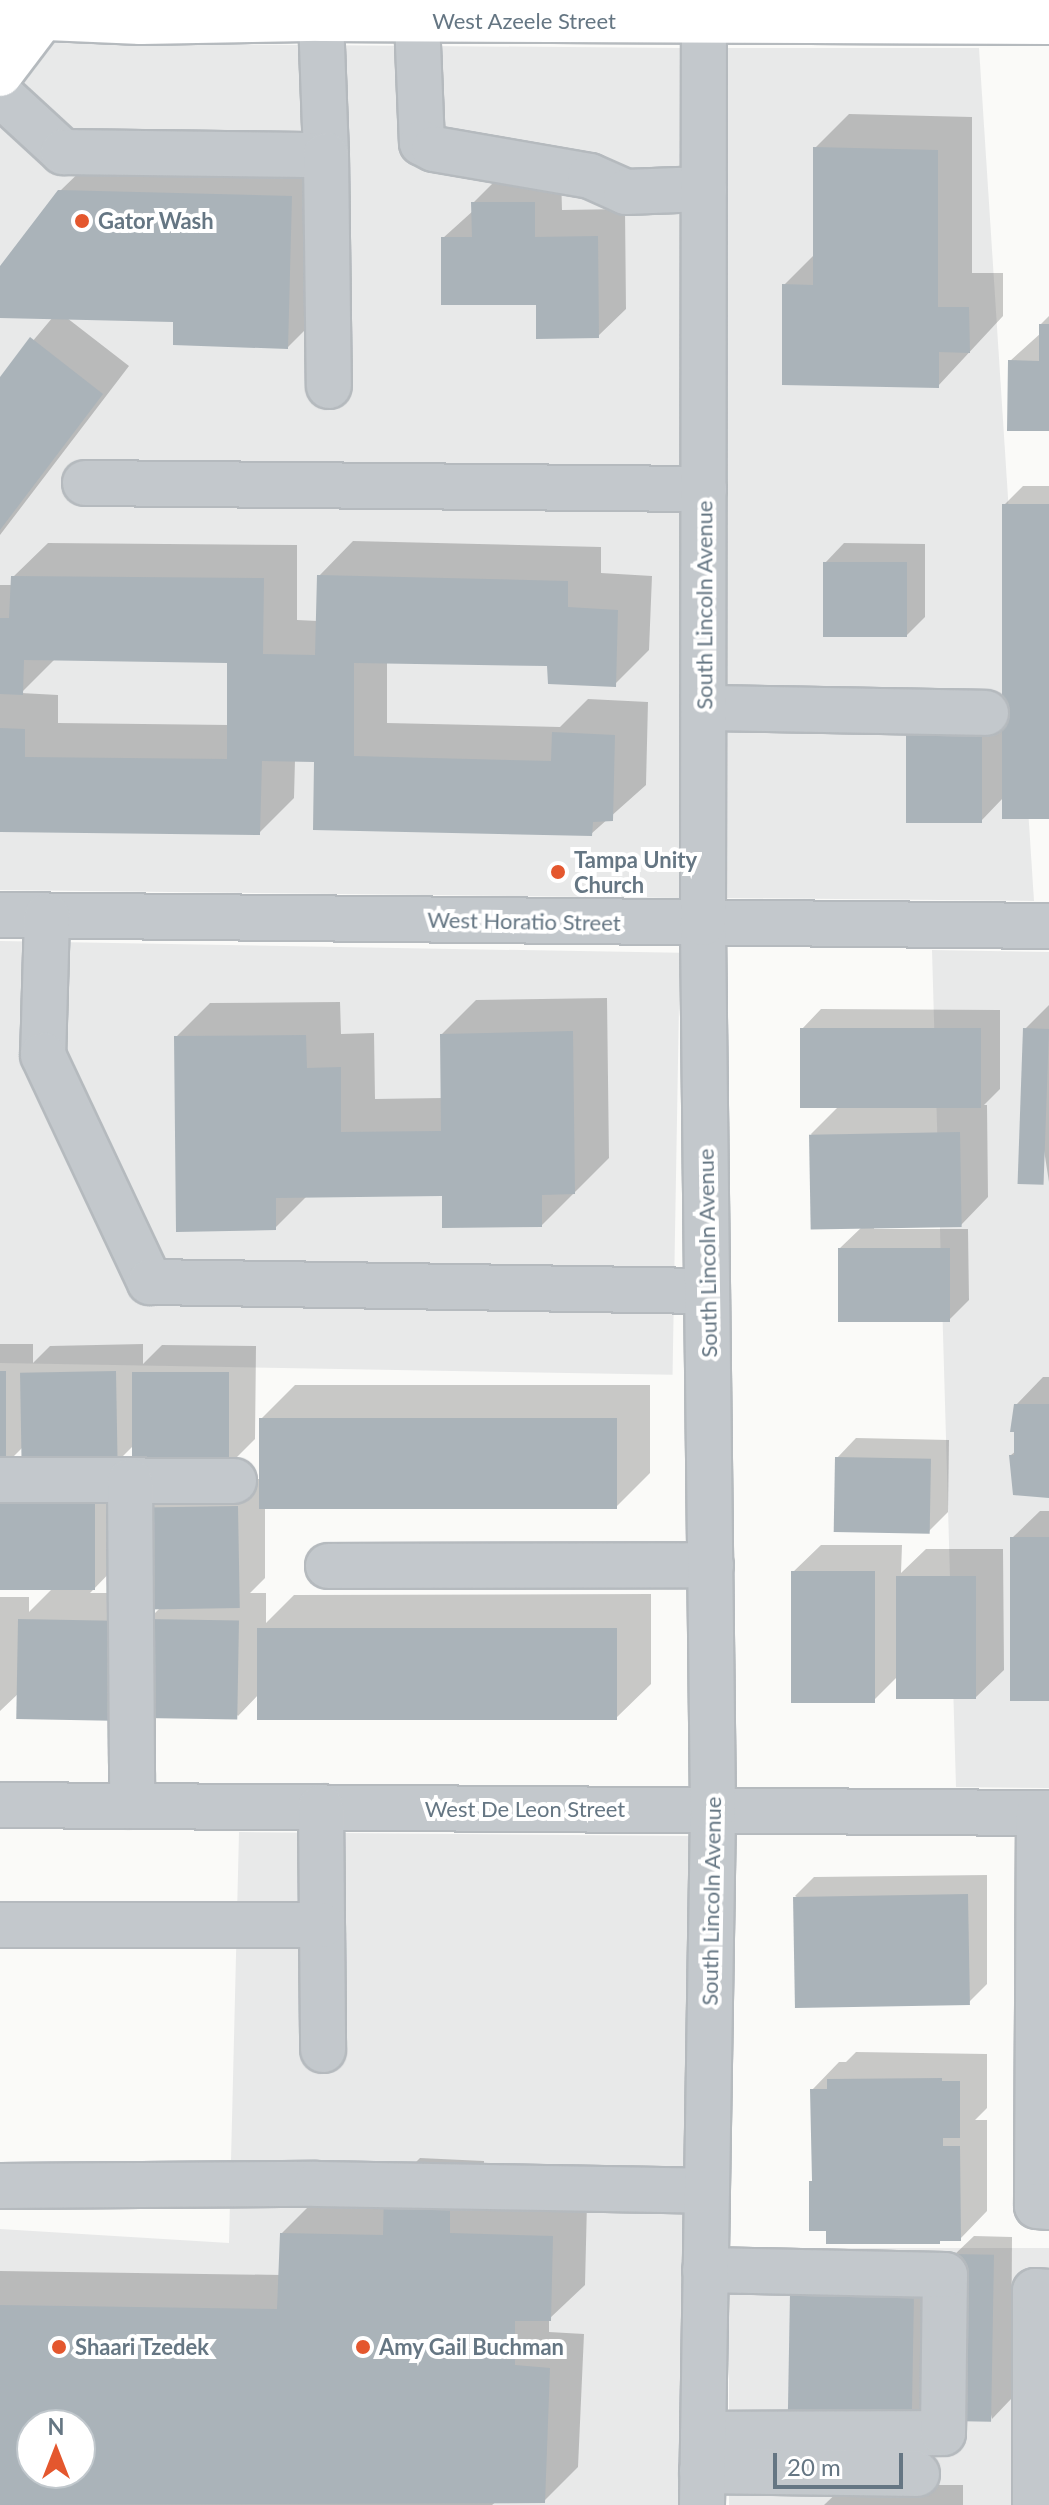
<!DOCTYPE html>
<html>
<head>
<meta charset="utf-8">
<style>
  body { margin:0 }
  #map { position:relative; width:1049px; height:2505px; overflow:hidden; background:#fafaf8; font-family:Lato,sans-serif }
  div>[style] { position:absolute }
  [style*='--x'] { left:calc(var(--x)*1px); top:calc(var(--y)*1px); width:calc(var(--w)*1px); rotate:calc(var(--a)*1deg) }
  .built>* { inset:0; background:#e8e9e9; transform-origin:0 0 }
  .shadow>* { inset:0; background:#0003 }
  .building>* { inset:0; background:#aab3b9; transform-origin:0 0 }
  .roads { filter:drop-shadow(2px 0 #b5babe) drop-shadow(-2px 0 #b5babe) drop-shadow(0 2px #b5babe) drop-shadow(0 -2px #b5babe) }
  .minor>* { height:44px; margin:-22px; padding:0 22px; transform-origin:22px; border-radius:22px; background:#c3c8cc }
  .major>* { height:44px; margin:-22px; padding:0 22px; transform-origin:22px; border-radius:22px; background:#fff }
  .dots>* { width:22px; height:22px; translate:-50% -50%; box-sizing:border-box; border:4px solid #fff; border-radius:50% }
  span { translate:-50% -50%; white-space:nowrap; text-align:center; line-height:1.15; -webkit-text-stroke:8px #fff; paint-order:stroke }
  .street-label { font-size:22px; color:#657683 }
  .poi-label { font-size:22px; color:#657683; font-weight:700 }
  .left { translate:0 -50%; text-align:left }
  .north { position:absolute; left:16px; top:2409px; width:80px; height:80px; box-sizing:border-box; background:#fff; border:2px solid #c1c8cd; border-radius:50%; rotate:0deg; font-size:22px; font-weight:700; line-height:32px; text-align:center; color:#657683 }
  .north::after { content:''; display:block; margin:auto; width:28px; height:36px; background:#e4572e; clip-path:polygon(50% 0,100% 100%,50% 72%,0 100%) }
  .scale { position:absolute; left:773px; top:2453px; width:130px; height:36px; box-sizing:border-box; border:4px solid #657683; border-top:0; padding-left:10px; font-size:24px; line-height:28px; white-space:nowrap; color:#657683; -webkit-text-stroke:6px #fff; paint-order:stroke }
</style>
</head>
<body>
<div id="map">
  <div class="built">
    <div style="clip-path:polygon(54px 43px,682px 48px,680px 898px,0 890px,0 115px)"></div>
    <div style="clip-path:polygon(727px 48px,979px 48px,1034px 901px,725px 898px)"></div>
    <div style="left:0;top:941px;width:680px;height:422px;rotate:1deg"></div>
    <div style="clip-path:polygon(932px 950px,1049px 952px,1049px 1788px,956px 1787px)"></div>
    <div style="clip-path:polygon(evenodd,239px 1832px,690px 1836px,679px 2505px,0 2505px,0 2229px,229px 2243px,239px 1832px,32px 2425px,80px 2425px,80px 2473px,32px 2473px,32px 2425px)"></div>
    <div style="left:1049px;top:2248px;width:257px;height:320px;rotate:90deg"></div>
  </div>
  <div class="shadow">
    <div style="clip-path:polygon(849px 114px,972px 117px,972px 273px,1003px 273px,1003px 316px,938px 386px,784px 285px,815px 254px,815px 148px)"></div>
    <div style="clip-path:polygon(95px 157px,325px 162px,322px 313px,288px 347px,175px 320px,67px 318px,129px 366px,0 535px,0 380px,53px 317px,0 316px,0 269px,60px 191px)"></div>
    <div style="clip-path:polygon(501px 175px,561px 175px,562px 210px,625px 209px,626px 309px,598px 336px,538px 303px,443px 238px,474px 210px,474px 202px)"></div>
    <div style="clip-path:polygon(1049px 316px,1049px 429px,1010px 361px,1041px 333px,1041px 324px)"></div>
    <div style="clip-path:polygon(1023px 486px,1049px 486px,1049px 817px,1003px 798px,981px 821px,907px 821px,1004px 703px,1004px 505px)"></div>
    <div style="clip-path:polygon(evenodd,353px 541px,601px 547px,601px 573px,652px 576px,649px 650px,615px 684px,549px 664px,387px 662px,387px 723px,560px 727px,588px 699px,648px 702px,646px 785px,591px 834px,316px 760px,295px 760px,294px 798px,259px 833px,0 830px,0 585px,13px 585px,13px 577px,48px 543px,297px 545px,297px 620px,318px 621px,319px 576px,353px 541px,56px 658px,229px 661px,229px 725px,58px 723px,58px 695px,21px 693px,56px 658px)"></div>
    <div style="clip-path:polygon(844px 543px,925px 544px,925px 617px,906px 636px,825px 563px)"></div>
    <div style="clip-path:polygon(607px 998px,609px 1158px,542px 1225px,444px 1194px,308px 1195px,275px 1228px,176px 1037px,210px 1003px,340px 1002px,341px 1034px,374px 1033px,375px 1099px,443px 1098px,442px 1034px,476px 1000px)"></div>
    <div style="clip-path:polygon(1049px 1005px,1049px 1182px,1025px 1029px)"></div>
    <div style="clip-path:polygon(821px 1009px,1000px 1010px,1000px 1089px,984px 1105px,987px 1105px,988px 1197px,961px 1225px,874px 1225px,874px 1229px,968px 1229px,969px 1300px,950px 1319px,840px 1248px,863px 1226px,811px 1134px,838px 1107px,802px 1029px)"></div>
    <div style="clip-path:polygon(0 1344px,33px 1344px,33px 1363px,50px 1346px,143px 1344px,143px 1364px,162px 1345px,256px 1346px,255px 1439px,228px 1466px,134px 1445px,117px 1462px,22px 1448px,5px 1465px,0 1465px)"></div>
    <div style="clip-path:polygon(1043px 1377px,1049px 1377px,1049px 1495px,1011px 1455px,1016px 1451px,1016px 1405px)"></div>
    <div style="clip-path:polygon(295px 1385px,650px 1385px,650px 1473px,616px 1507px,265px 1507px,265px 1578px,250px 1593px,266px 1593px,266px 1623px,294px 1595px,651px 1594px,651px 1684px,616px 1718px,259px 1694px,238px 1716px,148px 1620px,162px 1606px,148px 1508px,176px 1480px,261px 1479px,261px 1419px)"></div>
    <div style="clip-path:polygon(856px 1438px,949px 1440px,948px 1512px,929px 1531px,837px 1458px)"></div>
    <div style="clip-path:polygon(122px 1471px,121px 1561px,90px 1593px,140px 1593px,140px 1690px,20px 1692px,0 1711px,0 1597px,29px 1597px,29px 1612px,52px 1589px,0 1588px)"></div>
    <div style="clip-path:polygon(1040px 1511px,1049px 1511px,1049px 1700px,1012px 1538px)"></div>
    <div style="clip-path:polygon(821px 1545px,902px 1545px,901px 1573px,926px 1549px,1003px 1549px,1004px 1670px,976px 1697px,899px 1675px,873px 1701px,793px 1572px)"></div>
    <div style="clip-path:polygon(987px 1875px,987px 1984px,968px 2003px,795px 1896px,814px 1877px)"></div>
    <div style="clip-path:polygon(856px 2052px,987px 2054px,987px 2108px,975px 2120px,987px 2120px,987px 2211px,960px 2239px,943px 2239px,939px 2242px,828px 2229px,814px 2179px,812px 2090px,839px 2062px,846px 2062px)"></div>
    <div style="clip-path:polygon(evenodd,420px 2158px,484px 2161px,483px 2199px,587px 2203px,585px 2285px,549px 2319px,549px 2332px,584px 2334px,578px 2467px,544px 2501px,497px 2501px,492px 2505px,0 2505px,0 2271px,281px 2275px,282px 2233px,316px 2199px,386px 2192px,420px 2158px,32px 2425px,80px 2425px,80px 2473px,32px 2473px,32px 2425px)"></div>
    <div style="clip-path:polygon(974px 2236px,1012px 2237px,1011px 2399px,992px 2419px,954px 2255px)"></div>
    <div style="clip-path:polygon(940px 2267px,938px 2395px,911px 2422px,791px 2421px)"></div>
    <div style="clip-path:polygon(845px 2485px,963px 2485px,963px 2505px,824px 2505px)"></div>
  </div>
  <div class="building">
    <div style="clip-path:polygon(813px 147px,938px 150px,938px 307px,969px 307px,970px 353px,939px 352px,939px 388px,782px 385px,782px 284px,813px 285px)"></div>
    <div style="clip-path:polygon(58px 190px,292px 196px,288px 349px,173px 345px,173px 322px,0 318px,0 266px)"></div>
    <div style="clip-path:polygon(471px 202px,535px 202px,535px 237px,598px 236px,599px 338px,536px 339px,536px 305px,441px 305px,441px 237px,472px 237px)"></div>
    <div style="clip-path:polygon(1039px 324px,1049px 324px,1049px 431px,1007px 431px,1008px 360px,1039px 361px)"></div>
    <div style="clip-path:polygon(30px 337px,103px 394px,0 530px,0 377px)"></div>
    <div style="left:1002px;top:504px;width:47px;height:315px"></div>
    <div style="left:823px;top:562px;width:84px;height:75px"></div>
    <div style="clip-path:polygon(317px 575px,568px 581px,568px 607px,618px 610px,616px 687px,548px 684px,547px 666px,354px 663px,354px 756px,551px 761px,552px 732px,615px 735px,613px 821px,593px 822px,592px 836px,313px 830px,314px 762px,262px 761px,260px 835px,0 832px,0 728px,25px 729px,25px 757px,227px 759px,227px 663px,24px 660px,23px 695px,0 694px,0 618px,9px 618px,11px 576px,264px 578px,263px 654px,315px 655px)"></div>
    <div style="left:906px;top:721px;width:76px;height:102px"></div>
    <div style="left:800px;top:1028px;width:181px;height:80px"></div>
    <div style="left:1023px;top:1028px;width:26px;height:156px;rotate:2deg"></div>
    <div style="clip-path:polygon(573px 1031px,575px 1194px,542px 1195px,542px 1227px,442px 1228px,442px 1196px,276px 1198px,276px 1230px,176px 1232px,174px 1036px,306px 1035px,307px 1068px,341px 1067px,341px 1132px,441px 1131px,440px 1034px)"></div>
    <div style="left:960px;top:1132px;width:95px;height:151px;rotate:89deg"></div>
    <div style="left:838px;top:1248px;width:112px;height:74px"></div>
    <div style="left:0;top:1371px;width:6px;height:96px"></div>
    <div style="left:116px;top:1371px;width:93px;height:96px;rotate:89deg"></div>
    <div style="left:132px;top:1372px;width:97px;height:96px"></div>
    <div style="clip-path:polygon(1014px 1404px,1049px 1404px,1049px 1498px,1013px 1495px,1009px 1455px,1014px 1455px,1014px 1432px,1010px 1432px)"></div>
    <div style="left:259px;top:1418px;width:358px;height:91px"></div>
    <div style="left:835px;top:1457px;width:96px;height:75px;rotate:1deg"></div>
    <div style="left:0;top:1497px;width:95px;height:93px"></div>
    <div style="left:238px;top:1506px;width:102px;height:92px;rotate:89deg"></div>
    <div style="left:1010px;top:1537px;width:39px;height:164px"></div>
    <div style="left:791px;top:1571px;width:84px;height:132px"></div>
    <div style="left:896px;top:1576px;width:80px;height:123px"></div>
    <div style="left:18px;top:1619px;width:95px;height:100px;rotate:1deg"></div>
    <div style="left:146px;top:1619px;width:93px;height:99px;rotate:1deg"></div>
    <div style="left:617px;top:1628px;width:92px;height:360px;rotate:90deg"></div>
    <div style="left:968px;top:1894px;width:111px;height:175px;rotate:89deg"></div>
    <div style="clip-path:polygon(942px 2078px,942px 2081px,960px 2081px,960px 2138px,943px 2138px,943px 2146px,960px 2146px,961px 2241px,940px 2241px,940px 2244px,826px 2244px,826px 2231px,809px 2231px,809px 2181px,812px 2181px,810px 2089px,827px 2089px,827px 2079px)"></div>
    <div style="clip-path:polygon(evenodd,384px 2191px,450px 2194px,450px 2233px,553px 2236px,551px 2321px,515px 2321px,515px 2365px,550px 2368px,545px 2503px,0 2505px,0 2305px,277px 2309px,280px 2233px,383px 2235px,384px 2191px,32px 2425px,80px 2425px,80px 2473px,32px 2473px,32px 2425px)"></div>
    <div style="left:952px;top:2254px;width:42px;height:167px;rotate:1deg"></div>
    <div style="left:790px;top:2292px;width:124px;height:131px;rotate:1deg"></div>
  </div>
  <div class="roads">
    <div class="minor">
      <div style="--x:321;--y:19;--w:136;--a:87.9"></div>
      <div style="--x:417;--y:20;--w:123;--a:87.7"></div>
      <div style="--x:422;--y:143;--w:13;--a:27"></div>
      <div style="--x:434;--y:149;--w:158;--a:9.8"></div>
      <div style="--x:590;--y:176;--w:39;--a:24"></div>
      <div style="--x:626;--y:192;--w:78;--a:-2.2"></div>
      <div style="--x:0;--y:94;--w:86;--a:42.6"></div>
      <div style="--x:63;--y:152;--w:263;--a:0.7"></div>
      <div style="--x:326;--y:155;--w:231;--a:89.3"></div>
      <div style="--x:85;--y:483;--w:619;--a:0.56"></div>
      <div style="--x:704;--y:708;--w:282;--a:1"></div>
      <div style="--x:0;--y:915;--w:1049;--a:0.6"></div>
      <div style="--x:47;--y:916;--w:139;--a:91.6"></div>
      <div style="--x:43;--y:1055;--w:251;--a:64.8"></div>
      <div style="--x:150;--y:1282;--w:557;--a:0.93"></div>
      <div style="--x:0;--y:1480;--w:234;--a:0.2"></div>
      <div style="--x:130;--y:1481;--w:325;--a:89.6"></div>
      <div style="--x:328;--y:1566;--w:383;--a:-0.1"></div>
      <div style="--x:0;--y:1805;--w:1049;--a:0.44"></div>
      <div style="--x:321;--y:1807;--w:243;--a:89.5"></div>
      <div style="--x:1039;--y:1813;--w:393;--a:90.3"></div>
      <div style="--x:1037;--y:2206;--w:12;--a:5"></div>
      <div style="--x:0;--y:1925;--w:322;--a:0"></div>
      <div style="--x:0;--y:2186;--w:317;--a:-0.4"></div>
      <div style="--x:317;--y:2184;--w:390;--a:1"></div>
      <div style="--x:703;--y:2434;--w:240;--a:-0.2"></div>
      <div style="--x:943;--y:2433;--w:158;--a:-89.3"></div>
      <div style="--x:945;--y:2275;--w:240;--a:-178.8"></div>
      <div style="--x:702;--y:2471;--w:215;--a:0.8"></div>
      <div style="--x:702;--y:2505;--w:695;--a:-89.09"></div>
      <div style="--x:713;--y:1810;--w:887;--a:-90.65"></div>
      <div style="--x:703;--y:923;--w:923;--a:-89.94"></div>
      <div style="--x:1035;--y:2505;--w:214;--a:-90"></div>
      <div style="--x:1035;--y:2291;--w:14;--a:4"></div>
    </div>
    <div class="major">
      <div style="--x:0;--y:16;--w:141;--a:2.4"></div>
      <div style="--x:141;--y:22;--w:180;--a:-1"></div>
      <div style="--x:321;--y:19;--w:728;--a:0.24"></div>
      <div style="--x:0;--y:74;--w:93;--a:-52.9"></div>
    </div>
  </div>
  <div class="dots">
    <div style="left:82px;top:221px;background:#e4572e"></div>
    <div style="left:558px;top:872px;background:#e4572e"></div>
    <div style="left:59px;top:2347px;background:#e4572e"></div>
    <div style="left:363px;top:2347px;background:#e4572e"></div>
  </div>
  <div class="street-label">
    <span style="left:524px;top:21px">West Azeele Street</span>
    <span style="left:704px;top:605px;rotate:-90deg">South Lincoln Avenue</span>
    <span style="left:524px;top:921px;rotate:1deg">West Horatio Street</span>
    <span style="left:707px;top:1253px;rotate:-91deg">South Lincoln Avenue</span>
    <span style="left:525px;top:1809px">West De Leon Street</span>
    <span style="left:711px;top:1901px;rotate:-89deg">South Lincoln Avenue</span>
  </div>
  <div class="poi-label">
    <span class="left" style="left:98px;top:221px">Gator Wash</span>
    <span class="left" style="left:574px;top:872px">Tampa Unity<br>Church</span>
    <span class="left" style="left:75px;top:2347px">Shaari Tzedek</span>
    <span class="left" style="left:379px;top:2347px">Amy Gail Buchman</span>
  </div>
  <div class="north">N</div>
  <div class="scale">20 m</div>
</div>
</body>
</html>
